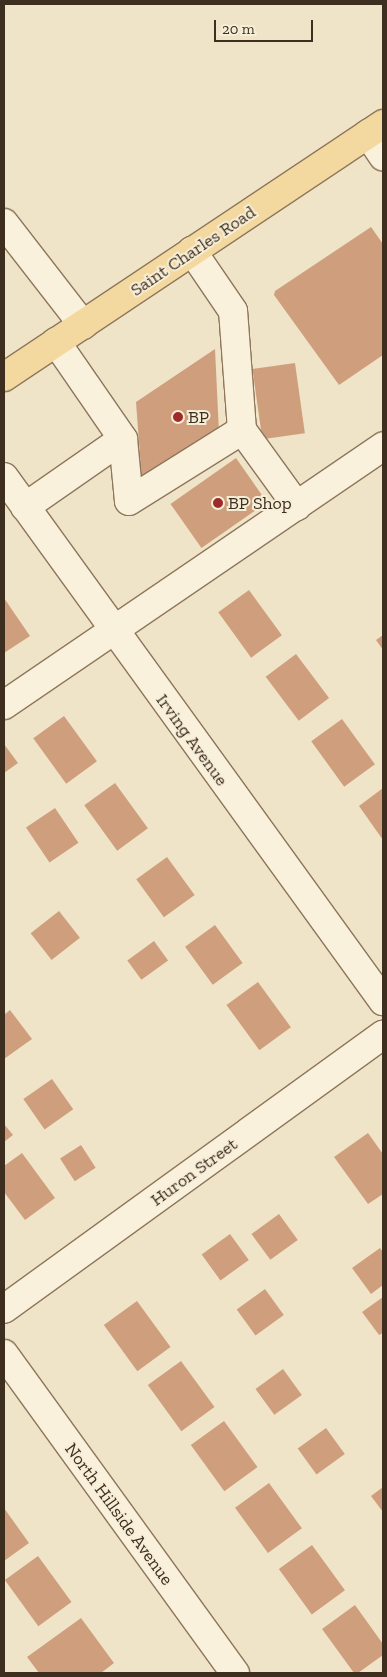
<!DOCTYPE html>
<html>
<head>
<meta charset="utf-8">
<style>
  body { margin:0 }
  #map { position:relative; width:387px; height:1677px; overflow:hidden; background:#f0e4c8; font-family:"Zilla Slab",serif }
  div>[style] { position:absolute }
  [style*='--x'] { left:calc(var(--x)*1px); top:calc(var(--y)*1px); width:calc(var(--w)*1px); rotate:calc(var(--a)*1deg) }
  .building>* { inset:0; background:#cf9f7d; transform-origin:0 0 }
  .roads { filter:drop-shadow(1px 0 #8d765c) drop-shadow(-1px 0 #8d765c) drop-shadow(0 1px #8d765c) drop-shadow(0 -1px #8d765c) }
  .minor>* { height:28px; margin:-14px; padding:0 14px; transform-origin:14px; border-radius:14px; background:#faf1dc }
  .major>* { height:28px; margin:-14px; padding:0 14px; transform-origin:14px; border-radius:14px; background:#f3d9a0 }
  .dots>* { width:14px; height:14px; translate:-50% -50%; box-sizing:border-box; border:2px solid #f7eed8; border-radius:50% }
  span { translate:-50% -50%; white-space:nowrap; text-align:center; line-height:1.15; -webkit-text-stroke:4px #f7eed8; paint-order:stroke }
  .street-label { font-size:18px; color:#3d2e20 }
  .poi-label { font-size:18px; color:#3d2e20 }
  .left { translate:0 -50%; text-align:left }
  .frame { position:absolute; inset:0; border:5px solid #3d2e20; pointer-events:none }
  .scale { position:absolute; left:214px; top:20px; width:99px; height:22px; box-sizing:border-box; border:2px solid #3d2e20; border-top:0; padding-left:6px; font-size:15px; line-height:18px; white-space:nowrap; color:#3d2e20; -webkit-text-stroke:4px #f7eed8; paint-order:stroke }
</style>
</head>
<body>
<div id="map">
  <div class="building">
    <div style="clip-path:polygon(371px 227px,383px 244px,383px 355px,339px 385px,274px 295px,275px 291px)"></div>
    <div style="clip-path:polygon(215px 349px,219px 432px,142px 483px,136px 402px)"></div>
    <div style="left:295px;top:363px;width:71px;height:43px;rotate:82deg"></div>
    <div style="left:236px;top:458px;width:54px;height:80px;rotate:55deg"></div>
    <div style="left:249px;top:590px;width:56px;height:38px;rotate:54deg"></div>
    <div style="clip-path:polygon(4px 598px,30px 636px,4px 653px)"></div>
    <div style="clip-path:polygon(383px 635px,383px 650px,376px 640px)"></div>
    <div style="left:296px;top:654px;width:55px;height:38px;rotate:53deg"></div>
    <div style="left:64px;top:716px;width:56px;height:38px;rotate:54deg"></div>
    <div style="left:342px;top:719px;width:56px;height:38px;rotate:54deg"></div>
    <div style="clip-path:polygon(4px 744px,18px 763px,4px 773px)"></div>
    <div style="left:115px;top:783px;width:56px;height:38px;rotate:54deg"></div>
    <div style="clip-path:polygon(383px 788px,383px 840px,359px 806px)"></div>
    <div style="left:55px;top:808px;width:42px;height:35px;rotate:56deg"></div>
    <div style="left:167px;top:857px;width:47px;height:38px;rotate:54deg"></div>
    <div style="left:59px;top:911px;width:34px;height:36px;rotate:52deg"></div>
    <div style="left:215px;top:925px;width:47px;height:37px;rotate:54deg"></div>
    <div style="left:154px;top:941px;width:24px;height:33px;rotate:54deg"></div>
    <div style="left:258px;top:982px;width:56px;height:39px;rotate:54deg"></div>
    <div style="clip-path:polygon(10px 1010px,32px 1039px,4px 1059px,4px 1015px)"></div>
    <div style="left:52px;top:1079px;width:37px;height:35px;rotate:55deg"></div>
    <div style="clip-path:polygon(4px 1124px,13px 1135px,4px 1142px)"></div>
    <div style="clip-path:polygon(368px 1133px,383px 1154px,383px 1194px,368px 1204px,334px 1157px)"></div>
    <div style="left:81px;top:1145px;width:27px;height:25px;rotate:57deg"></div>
    <div style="clip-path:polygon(22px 1153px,55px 1198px,25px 1220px,4px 1192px,4px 1166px)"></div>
    <div style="left:279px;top:1214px;width:32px;height:34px;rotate:54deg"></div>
    <div style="left:230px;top:1234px;width:32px;height:35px;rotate:54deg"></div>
    <div style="clip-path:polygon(380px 1248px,383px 1252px,383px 1285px,371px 1294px,352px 1268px)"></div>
    <div style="left:265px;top:1289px;width:32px;height:35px;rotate:54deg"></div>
    <div style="clip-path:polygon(383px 1297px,383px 1333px,379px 1335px,362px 1312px)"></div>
    <div style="left:137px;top:1301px;width:57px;height:41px;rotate:54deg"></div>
    <div style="left:181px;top:1361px;width:57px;height:41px;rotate:54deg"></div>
    <div style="left:283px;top:1369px;width:32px;height:34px;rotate:54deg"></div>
    <div style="left:224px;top:1421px;width:57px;height:41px;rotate:54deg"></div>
    <div style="left:326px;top:1428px;width:32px;height:35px;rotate:54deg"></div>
    <div style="left:269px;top:1483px;width:56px;height:42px;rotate:54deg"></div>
    <div style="clip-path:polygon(383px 1487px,383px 1512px,371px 1496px)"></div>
    <div style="clip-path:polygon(4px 1508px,29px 1543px,4px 1561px)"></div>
    <div style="left:312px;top:1545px;width:56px;height:41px;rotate:54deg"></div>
    <div style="left:38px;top:1556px;width:57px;height:41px;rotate:54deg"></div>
    <div style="clip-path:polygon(355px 1605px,383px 1644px,383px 1655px,358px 1673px,354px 1673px,322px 1629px)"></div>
    <div style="clip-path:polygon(81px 1618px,114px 1663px,101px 1673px,39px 1673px,27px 1657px)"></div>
  </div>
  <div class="roads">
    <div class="minor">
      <div style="--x:368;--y:134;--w:27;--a:56"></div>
      <div style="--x:4;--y:223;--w:129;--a:52.2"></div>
      <div style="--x:242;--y:430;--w:94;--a:54.1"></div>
      <div style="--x:123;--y:439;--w:62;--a:84.5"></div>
      <div style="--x:129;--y:501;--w:133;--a:-32.1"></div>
      <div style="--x:242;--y:430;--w:119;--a:-94.3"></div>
      <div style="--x:233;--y:311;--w:73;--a:-124.3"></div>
      <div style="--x:4;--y:477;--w:647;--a:54.12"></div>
      <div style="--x:25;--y:507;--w:119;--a:-34.8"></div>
      <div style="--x:123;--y:439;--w:118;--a:-124.6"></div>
      <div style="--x:4;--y:705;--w:459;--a:-34.3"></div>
      <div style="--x:4;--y:1309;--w:468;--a:-35.9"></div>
      <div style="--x:4;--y:1354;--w:394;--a:54.1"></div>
    </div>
    <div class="major">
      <div style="--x:4;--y:377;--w:456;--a:-33.7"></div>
    </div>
  </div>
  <div class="dots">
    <div style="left:178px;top:417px;background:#9e2a2b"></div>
    <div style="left:218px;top:503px;background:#9e2a2b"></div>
  </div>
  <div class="street-label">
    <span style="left:193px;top:251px;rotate:-34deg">Saint Charles Road</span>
    <span style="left:192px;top:740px;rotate:54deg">Irving Avenue</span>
    <span style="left:194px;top:1172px;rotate:-36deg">Huron Street</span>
    <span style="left:119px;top:1514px;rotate:54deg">North Hillside Avenue</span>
  </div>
  <div class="poi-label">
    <span class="left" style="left:188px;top:417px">BP</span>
    <span class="left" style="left:228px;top:503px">BP Shop</span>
  </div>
  <div class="frame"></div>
  <div class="scale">20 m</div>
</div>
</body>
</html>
